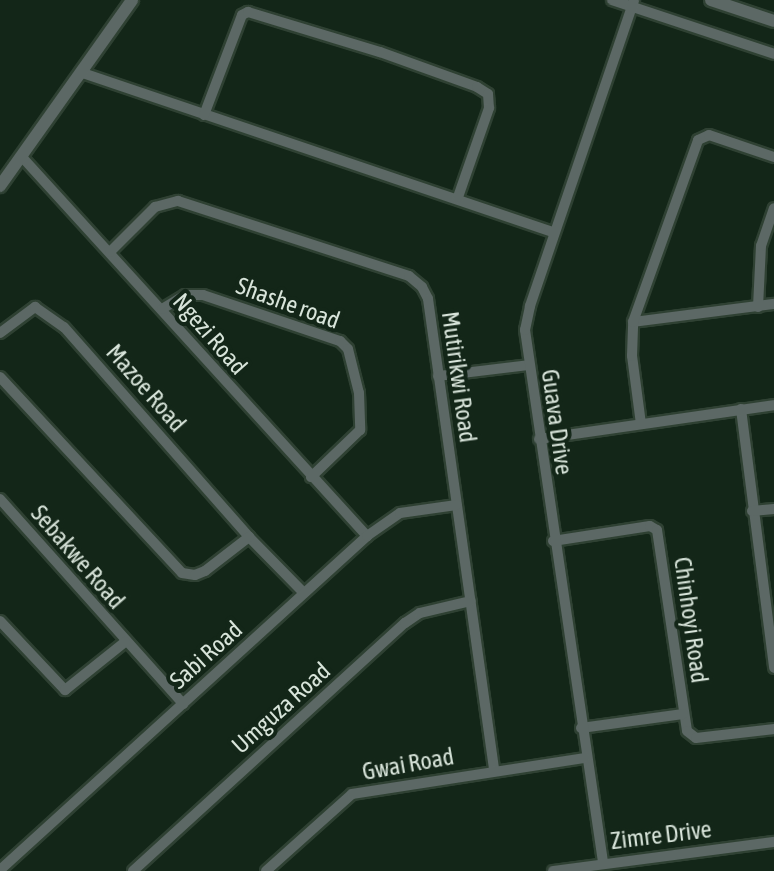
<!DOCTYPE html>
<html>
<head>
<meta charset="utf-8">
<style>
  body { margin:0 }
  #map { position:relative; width:774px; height:871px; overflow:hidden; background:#132618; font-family:"Asap Condensed",sans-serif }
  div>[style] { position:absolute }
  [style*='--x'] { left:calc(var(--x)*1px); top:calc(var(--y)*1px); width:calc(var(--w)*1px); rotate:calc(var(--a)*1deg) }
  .roads { filter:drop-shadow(2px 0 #2f4133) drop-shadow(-2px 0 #2f4133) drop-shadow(0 2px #2f4133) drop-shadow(0 -2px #2f4133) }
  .minor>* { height:10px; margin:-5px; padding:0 5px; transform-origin:5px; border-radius:5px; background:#5c6865 }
  .tertiary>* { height:12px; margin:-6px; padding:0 6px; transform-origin:6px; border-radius:6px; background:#5c6865 }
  span { translate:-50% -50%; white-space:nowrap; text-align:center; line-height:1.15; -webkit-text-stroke:8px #132618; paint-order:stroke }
  .street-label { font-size:24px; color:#d8e4da }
</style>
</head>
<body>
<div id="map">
  <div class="roads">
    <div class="minor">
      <div style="--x:612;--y:0;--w:171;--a:18.4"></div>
      <div style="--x:83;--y:73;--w:497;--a:18.7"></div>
      <div style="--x:204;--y:115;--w:107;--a:-69.2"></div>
      <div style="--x:242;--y:15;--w:7;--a:-27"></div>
      <div style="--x:248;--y:12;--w:138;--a:16.9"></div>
      <div style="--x:380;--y:52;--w:103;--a:19.8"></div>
      <div style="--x:477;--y:87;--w:13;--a:32"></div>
      <div style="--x:488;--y:94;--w:14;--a:86"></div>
      <div style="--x:489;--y:108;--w:94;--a:109.2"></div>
      <div style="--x:22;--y:157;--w:513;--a:47.69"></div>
      <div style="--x:110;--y:252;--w:64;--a:-45"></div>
      <div style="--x:155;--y:207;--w:24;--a:-15"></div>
      <div style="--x:178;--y:201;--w:243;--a:18"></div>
      <div style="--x:409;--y:276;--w:17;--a:40"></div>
      <div style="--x:422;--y:287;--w:13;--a:63"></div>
      <div style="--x:428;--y:299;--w:476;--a:82"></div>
      <div style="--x:758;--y:307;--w:61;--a:-87.2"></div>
      <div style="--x:761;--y:246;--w:40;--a:-71.1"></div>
      <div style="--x:162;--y:309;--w:27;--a:-31"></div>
      <div style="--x:185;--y:295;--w:18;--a:0"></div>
      <div style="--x:203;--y:295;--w:145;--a:18.6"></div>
      <div style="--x:340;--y:341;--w:11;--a:45"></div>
      <div style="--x:348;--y:349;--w:45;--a:76"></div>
      <div style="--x:359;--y:393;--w:37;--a:88"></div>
      <div style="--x:360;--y:430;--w:68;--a:136.2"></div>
      <div style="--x:633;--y:322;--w:142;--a:-7.3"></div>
      <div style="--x:0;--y:333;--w:44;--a:-36.6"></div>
      <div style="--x:35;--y:307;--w:35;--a:35"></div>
      <div style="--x:64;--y:327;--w:280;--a:48.6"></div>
      <div style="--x:249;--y:537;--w:78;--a:45.5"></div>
      <div style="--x:438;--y:376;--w:92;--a:-6.9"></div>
      <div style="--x:0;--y:377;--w:267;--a:47.1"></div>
      <div style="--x:182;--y:573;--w:13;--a:9"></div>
      <div style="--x:195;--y:575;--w:11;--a:-22"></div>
      <div style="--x:205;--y:571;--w:56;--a:-37.7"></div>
      <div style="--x:741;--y:409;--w:261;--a:82.7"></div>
      <div style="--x:641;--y:424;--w:69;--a:-97.5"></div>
      <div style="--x:632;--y:356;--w:34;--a:-88"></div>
      <div style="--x:633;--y:322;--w:193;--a:-70.3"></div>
      <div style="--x:698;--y:140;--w:12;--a:-24"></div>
      <div style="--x:709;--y:135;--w:69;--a:18.7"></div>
      <div style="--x:539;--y:439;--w:237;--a:-8.2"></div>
      <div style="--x:0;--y:499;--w:275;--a:48.2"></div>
      <div style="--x:752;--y:511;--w:22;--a:-5"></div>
      <div style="--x:553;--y:541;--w:98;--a:-8.8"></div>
      <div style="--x:650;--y:526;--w:8;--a:30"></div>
      <div style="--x:657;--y:530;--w:203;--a:81.5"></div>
      <div style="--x:687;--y:731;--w:11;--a:38"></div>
      <div style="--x:696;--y:738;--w:79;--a:-6.6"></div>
      <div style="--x:0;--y:621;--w:95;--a:46.7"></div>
      <div style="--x:65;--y:690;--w:77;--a:-38.7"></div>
      <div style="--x:581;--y:728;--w:103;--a:-7.8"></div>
      <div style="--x:603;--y:862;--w:538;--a:-98.34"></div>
      <div style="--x:525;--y:330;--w:25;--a:-78"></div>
      <div style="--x:530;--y:306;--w:323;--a:-71.2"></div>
      <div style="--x:0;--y:870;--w:496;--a:-42.3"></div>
      <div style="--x:367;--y:536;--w:40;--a:-34.9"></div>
      <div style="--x:400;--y:513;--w:57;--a:-8.1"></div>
      <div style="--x:133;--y:871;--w:368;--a:-42.4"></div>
      <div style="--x:405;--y:623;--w:18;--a:-34"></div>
      <div style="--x:420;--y:613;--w:52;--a:-13.2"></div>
      <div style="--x:266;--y:871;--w:115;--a:-41.8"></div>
      <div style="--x:352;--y:794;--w:236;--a:-8.8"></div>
      <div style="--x:553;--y:871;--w:223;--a:-7.5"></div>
    </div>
    <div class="tertiary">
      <div style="--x:711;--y:0;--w:66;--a:18.4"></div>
      <div style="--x:0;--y:186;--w:228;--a:-54.6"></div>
    </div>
  </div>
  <div class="street-label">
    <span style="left:288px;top:303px;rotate:20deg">Shashe road</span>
    <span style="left:210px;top:334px;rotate:49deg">Ngezi Road</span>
    <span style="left:459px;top:377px;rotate:82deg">Mutirikwi Road</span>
    <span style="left:146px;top:388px;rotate:49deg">Mazoe Road</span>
    <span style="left:557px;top:422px;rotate:82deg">Guava Drive</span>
    <span style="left:78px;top:557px;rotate:49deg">Sebakwe Road</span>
    <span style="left:691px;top:620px;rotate:82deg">Chinhoyi Road</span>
    <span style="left:206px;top:655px;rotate:-42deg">Sabi Road</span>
    <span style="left:281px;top:708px;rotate:-42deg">Umguza Road</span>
    <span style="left:408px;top:764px;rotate:-10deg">Gwai Road</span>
    <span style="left:661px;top:835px;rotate:-7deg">Zimre Drive</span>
  </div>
</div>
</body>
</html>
